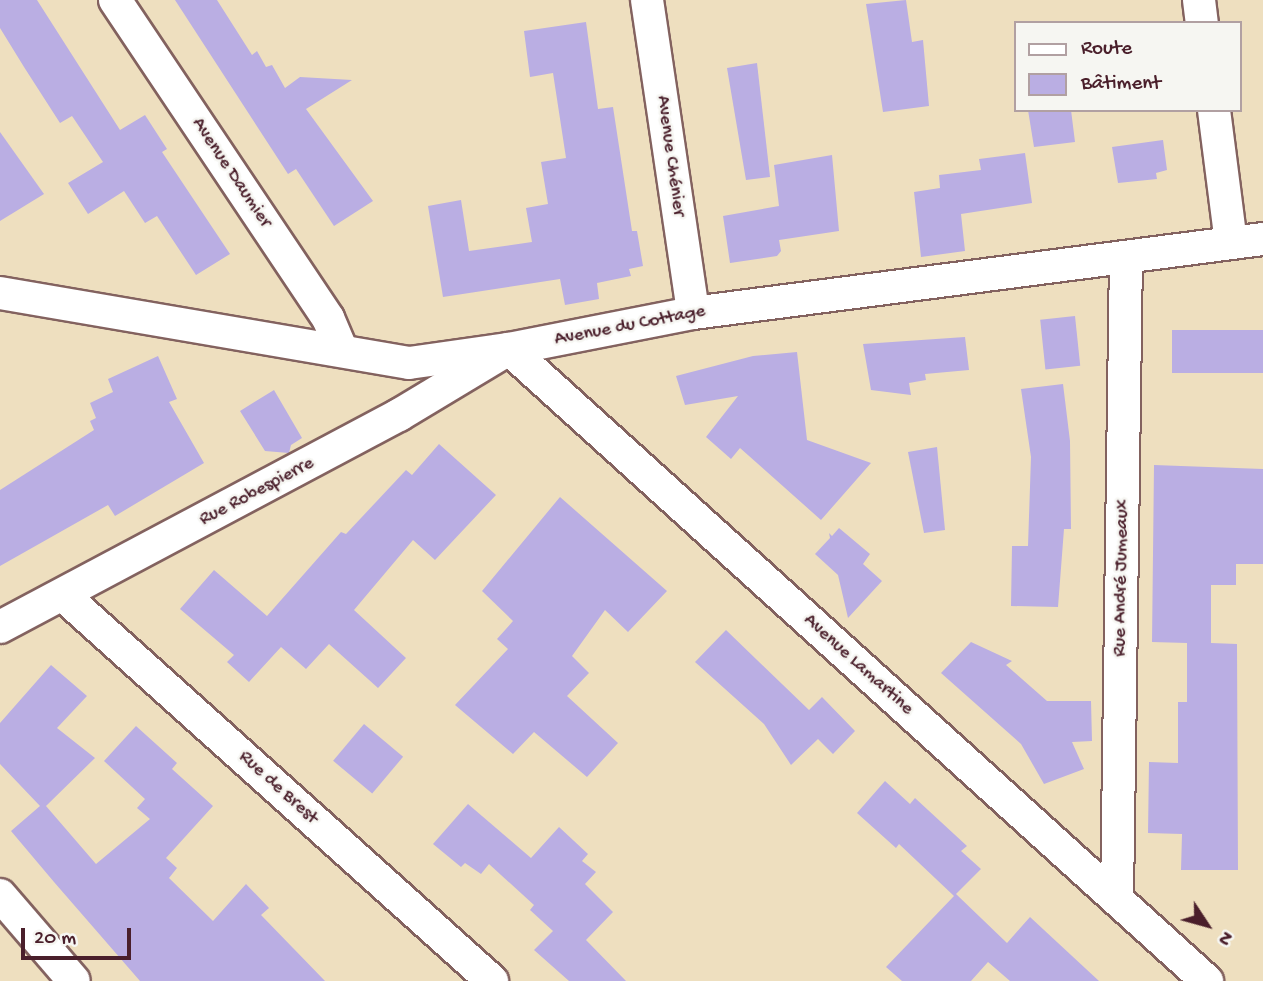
<!DOCTYPE html>
<html>
<head>
<meta charset="utf-8">
<style>
  body { margin:0 }
  #map { position:relative; width:1263px; height:981px; overflow:hidden; background:#eedfbf; font-family:"Gochi Hand",sans-serif }
  div>[style] { position:absolute }
  [style*='--x'] { left:calc(var(--x)*1px); top:calc(var(--y)*1px); width:calc(var(--w)*1px); rotate:calc(var(--a)*1deg) }
  .building>* { inset:0; background:#baaee3; transform-origin:0 0 }
  .roads { filter:drop-shadow(2px 0 #83625f) drop-shadow(-2px 0 #83625f) drop-shadow(0 2px #83625f) drop-shadow(0 -2px #83625f) }
  .minor>* { height:32px; margin:-16px; padding:0 16px; transform-origin:16px; border-radius:16px; background:#fff }
  span { translate:-50% -50%; white-space:nowrap; text-align:center; line-height:1.15; -webkit-text-stroke:5px #f6f6f2; paint-order:stroke }
  .street-label { font-size:19px; color:#4a1f2b }
  .legend { position:absolute; left:1014px; top:21px; width:228px; height:91px; box-sizing:border-box; background:#f6f6f2; border:2px solid #b1a0a2; margin:0; padding:9px 12px; list-style:none; font-size:21px; color:#4a1f2b }
  .legend li { display:flex; align-items:center; gap:14px; height:35px }
  .legend b { width:35px; border:2px solid #b1a0a2 }
  .north { position:absolute; left:1172px; top:890px; width:70px; height:70px; -webkit-text-stroke:5px #f6f6f2; paint-order:stroke; rotate:126deg; font-size:19px; font-weight:700; line-height:28px; text-align:center; color:#4a1f2b }
  .north::after { content:''; display:block; margin:auto; width:24px; height:32px; background:#4a1f2b; clip-path:polygon(50% 0,100% 100%,50% 72%,0 100%) }
  .scale { position:absolute; left:21px; top:928px; width:110px; height:32px; box-sizing:border-box; border:4px solid #4a1f2b; border-top:0; padding-left:9px; font-size:21px; line-height:24px; white-space:nowrap; color:#4a1f2b; -webkit-text-stroke:5px #f6f6f2; paint-order:stroke }
</style>
</head>
<body>
<div id="map">
  <div class="building">
    <div style="clip-path:polygon(0 0,37px 0,120px 130px,145px 115px,167px 149px,162px 152px,230px 254px,196px 275px,157px 216px,145px 223px,124px 191px,88px 214px,68px 183px,103px 162px,72px 116px,60px 123px,24px 67px,0 28px)"></div>
    <div style="clip-path:polygon(175px 0,217px 0,252px 55px,257px 51px,266px 67px,272px 65px,285px 88px,300px 77px,352px 80px,306px 109px,373px 201px,334px 226px,296px 169px,288px 174px)"></div>
    <div style="clip-path:polygon(906px 0,912px 42px,923px 40px,929px 106px,883px 112px,866px 4px)"></div>
    <div style="clip-path:polygon(586px 22px,598px 109px,613px 107px,632px 231px,637px 231px,643px 266px,629px 269px,631px 276px,597px 283px,599px 299px,565px 305px,560px 279px,443px 297px,428px 206px,461px 200px,469px 251px,532px 242px,526px 208px,548px 204px,541px 162px,566px 158px,553px 73px,530px 77px,524px 31px)"></div>
    <div style="clip-path:polygon(757px 63px,770px 177px,746px 180px,727px 68px)"></div>
    <div style="clip-path:polygon(1028px 110px,1071px 110px,1075px 142px,1034px 147px)"></div>
    <div style="clip-path:polygon(0 132px,44px 194px,0 221px)"></div>
    <div style="clip-path:polygon(1163px 140px,1167px 170px,1156px 173px,1157px 179px,1118px 183px,1112px 147px)"></div>
    <div style="clip-path:polygon(1025px 153px,1032px 203px,961px 214px,965px 251px,921px 257px,914px 192px,940px 188px,939px 175px,981px 170px,979px 159px)"></div>
    <div style="clip-path:polygon(832px 155px,839px 231px,779px 240px,781px 251px,777px 256px,730px 263px,723px 216px,779px 206px,774px 165px)"></div>
    <div style="left:1075px;top:316px;width:50px;height:35px;rotate:84deg"></div>
    <div style="left:1263px;top:330px;width:43px;height:91px;rotate:90deg"></div>
    <div style="clip-path:polygon(965px 337px,969px 370px,925px 374px,926px 380px,909px 383px,911px 395px,871px 390px,863px 344px)"></div>
    <div style="clip-path:polygon(797px 352px,807px 440px,871px 463px,821px 520px,740px 448px,731px 459px,706px 437px,738px 396px,685px 405px,676px 376px,753px 356px)"></div>
    <div style="clip-path:polygon(158px 356px,177px 399px,169px 402px,204px 463px,115px 516px,108px 505px,0 566px,0 490px,94px 430px,90px 421px,96px 418px,90px 403px,113px 392px,108px 379px)"></div>
    <div style="clip-path:polygon(1063px 384px,1070px 441px,1071px 529px,1064px 529px,1058px 607px,1011px 606px,1012px 546px,1028px 546px,1031px 457px,1021px 389px)"></div>
    <div style="clip-path:polygon(274px 390px,302px 438px,291px 445px,289px 453px,265px 451px,240px 411px)"></div>
    <div style="clip-path:polygon(439px 444px,496px 495px,435px 560px,413px 540px,354px 610px,406px 658px,378px 688px,329px 644px,306px 669px,281px 647px,249px 682px,227px 662px,234px 655px,180px 609px,214px 570px,267px 616px,341px 532px,346px 534px,406px 470px,412px 475px)"></div>
    <div style="clip-path:polygon(937px 447px,945px 530px,924px 533px,908px 452px)"></div>
    <div style="clip-path:polygon(1154px 465px,1263px 469px,1263px 564px,1236px 564px,1236px 585px,1211px 585px,1211px 643px,1237px 644px,1238px 870px,1181px 870px,1182px 834px,1148px 833px,1149px 762px,1178px 763px,1178px 702px,1187px 702px,1187px 643px,1152px 642px)"></div>
    <div style="clip-path:polygon(560px 497px,667px 591px,628px 632px,605px 610px,572px 656px,589px 673px,567px 696px,618px 743px,587px 777px,534px 732px,513px 754px,455px 705px,508px 649px,497px 639px,513px 621px,482px 591px)"></div>
    <div style="clip-path:polygon(839px 528px,870px 554px,863px 564px,882px 581px,848px 618px,838px 575px,815px 554px,830px 538px,829px 533px,832px 536px)"></div>
    <div style="clip-path:polygon(726px 630px,809px 710px,822px 697px,855px 731px,833px 754px,818px 739px,791px 765px,764px 724px,695px 662px)"></div>
    <div style="clip-path:polygon(971px 642px,1012px 661px,1006px 665px,1047px 701px,1091px 701px,1092px 741px,1072px 742px,1084px 769px,1044px 784px,1021px 744px,941px 673px)"></div>
    <div style="clip-path:polygon(51px 665px,87px 696px,57px 728px,95px 758px,46px 806px,96px 864px,150px 819px,137px 808px,145px 799px,104px 761px,136px 726px,177px 763px,172px 769px,213px 806px,166px 858px,177px 868px,169px 878px,213px 921px,246px 884px,269px 908px,261px 915px,325px 981px,140px 981px,54px 882px,11px 831px,40px 806px,0 764px,0 723px)"></div>
    <div style="left:364px;top:724px;width:51px;height:48px;rotate:40deg"></div>
    <div style="clip-path:polygon(885px 781px,910px 804px,915px 798px,967px 846px,961px 851px,981px 869px,956px 894px,1007px 943px,1030px 917px,1099px 981px,1010px 981px,988px 962px,971px 981px,902px 981px,886px 967px,954px 896px,899px 844px,896px 848px,857px 813px)"></div>
    <div style="clip-path:polygon(468px 804px,531px 858px,559px 827px,588px 854px,582px 861px,596px 872px,585px 884px,613px 912px,586px 940px,626px 981px,569px 981px,534px 950px,553px 931px,530px 910px,534px 905px,489px 864px,481px 874px,465px 863px,461px 867px,433px 844px)"></div>
  </div>
  <div class="roads">
    <div class="minor">
      <div style="--x:115;--y:0;--w:383;--a:56.2"></div>
      <div style="--x:328;--y:318;--w:34;--a:67"></div>
      <div style="--x:647;--y:0;--w:316;--a:81.6"></div>
      <div style="--x:1199;--y:0;--w:23;--a:83"></div>
      <div style="--x:1214;--y:110;--w:133;--a:82.7"></div>
      <div style="--x:0;--y:293;--w:415;--a:9.7"></div>
      <div style="--x:409;--y:363;--w:101;--a:-8"></div>
      <div style="--x:509;--y:349;--w:187;--a:-11.1"></div>
      <div style="--x:693;--y:313;--w:575;--a:-7.4"></div>
      <div style="--x:64;--y:596;--w:576;--a:41.97"></div>
      <div style="--x:0;--y:627;--w:452;--a:-28"></div>
      <div style="--x:399;--y:415;--w:128;--a:-31"></div>
      <div style="--x:509;--y:349;--w:942;--a:42.16"></div>
      <div style="--x:0;--y:895;--w:113;--a:49.3"></div>
      <div style="--x:1117;--y:899;--w:642;--a:-89.2"></div>
    </div>
  </div>
  <div class="street-label">
    <span style="left:670px;top:156px;rotate:82deg">Avenue Chénier</span>
    <span style="left:231px;top:173px;rotate:56deg">Avenue Daumier</span>
    <span style="left:630px;top:326px;rotate:-11deg">Avenue du Cottage</span>
    <span style="left:257px;top:492px;rotate:-28deg">Rue Robespierre</span>
    <span style="left:1122px;top:578px;rotate:-89deg">Rue André Jumeaux</span>
    <span style="left:858px;top:665px;rotate:42deg">Avenue Lamartine</span>
    <span style="left:278px;top:788px;rotate:42deg">Rue de Brest</span>
  </div>
  <ul class="legend">
  <li><b style="height:9px;background:#fff"></b>Route</li>
  <li><b style="height:19px;background:#baaee3"></b>Bâtiment</li>
  </ul>
  <div class="north">N</div>
  <div class="scale">20 m</div>
</div>
</body>
</html>
